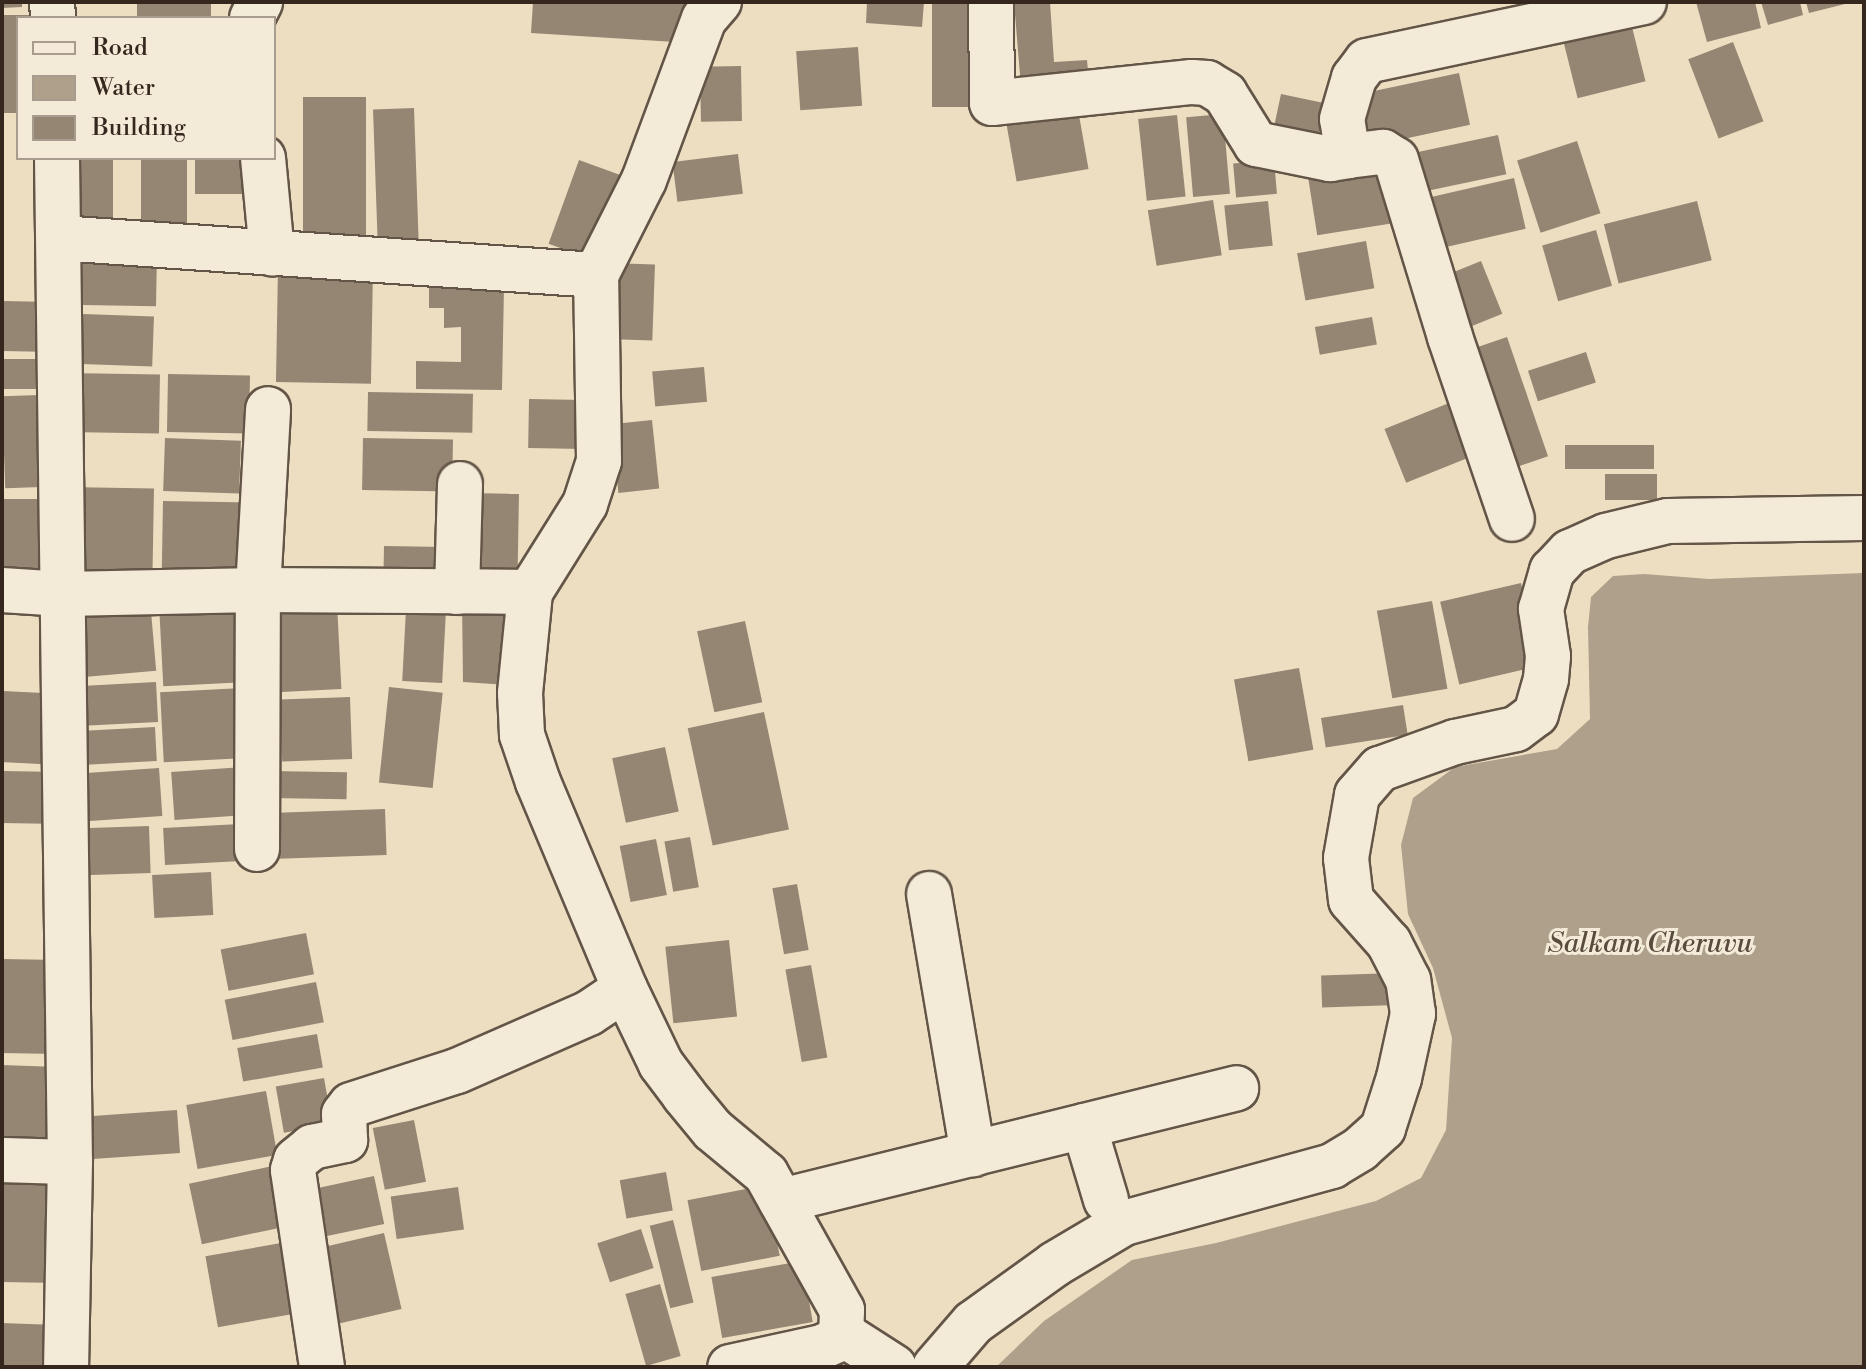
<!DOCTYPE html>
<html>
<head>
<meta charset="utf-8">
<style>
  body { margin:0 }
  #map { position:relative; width:1866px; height:1369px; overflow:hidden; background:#eddec2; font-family:"Libre Bodoni",serif }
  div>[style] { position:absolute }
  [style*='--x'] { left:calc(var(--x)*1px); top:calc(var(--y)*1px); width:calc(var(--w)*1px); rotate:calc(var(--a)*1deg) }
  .water>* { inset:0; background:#aea08a }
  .building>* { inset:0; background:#958673; transform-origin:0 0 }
  .roads { filter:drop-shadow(2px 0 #635547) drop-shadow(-2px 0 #635547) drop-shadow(0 2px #635547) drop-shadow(0 -2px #635547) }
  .street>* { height:44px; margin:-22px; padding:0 22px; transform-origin:22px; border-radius:22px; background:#f3ead7 }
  span { translate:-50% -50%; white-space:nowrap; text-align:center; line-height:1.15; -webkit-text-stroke:6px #f3ead7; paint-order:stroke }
  .water-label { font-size:28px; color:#594b3e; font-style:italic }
  .frame { position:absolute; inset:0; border:4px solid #35271e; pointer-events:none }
  .legend { position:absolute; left:16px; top:16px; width:260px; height:144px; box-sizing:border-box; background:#f3ead7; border:2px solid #a79c8d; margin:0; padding:10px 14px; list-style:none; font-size:24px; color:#35271e }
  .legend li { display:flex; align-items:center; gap:16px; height:40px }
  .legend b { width:40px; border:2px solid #a79c8d }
</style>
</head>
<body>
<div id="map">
  <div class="water">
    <div style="clip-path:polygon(1864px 573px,1864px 1367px,996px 1367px,1044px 1321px,1132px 1260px,1216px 1243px,1376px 1201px,1421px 1178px,1446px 1130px,1452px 1038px,1433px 968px,1408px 914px,1401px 845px,1413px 798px,1455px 767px,1557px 749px,1590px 719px,1588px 627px,1591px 597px,1613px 576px,1644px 574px,1709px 579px)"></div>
  </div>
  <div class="building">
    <div style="clip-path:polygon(2px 2px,22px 2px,22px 7px,2px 8px)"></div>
    <div style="left:137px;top:2px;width:74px;height:16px"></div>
    <div style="clip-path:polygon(533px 2px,694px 2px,691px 43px,531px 33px)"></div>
    <div style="clip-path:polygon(867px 2px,924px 2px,922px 27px,866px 23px)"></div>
    <div style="clip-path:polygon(1014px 2px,1050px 2px,1054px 62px,1087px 60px,1089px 82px,1021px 87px)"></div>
    <div style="clip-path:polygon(1696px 2px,1755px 2px,1761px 28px,1707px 42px)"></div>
    <div style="clip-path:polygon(1761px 2px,1800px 2px,1803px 15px,1768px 25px)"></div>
    <div style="clip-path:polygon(1806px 2px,1849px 2px,1849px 3px,1809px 13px)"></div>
    <div style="left:932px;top:3px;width:51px;height:104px"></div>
    <div style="clip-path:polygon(2px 15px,38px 15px,38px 18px,18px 18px,18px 113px,2px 113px)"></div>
    <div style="left:1631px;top:23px;width:60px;height:70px;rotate:76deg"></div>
    <div style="left:1733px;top:42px;width:85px;height:48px;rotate:69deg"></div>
    <div style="left:858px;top:47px;width:59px;height:62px;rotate:86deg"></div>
    <div style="left:741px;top:66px;width:55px;height:41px;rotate:89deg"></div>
    <div style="left:1459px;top:73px;width:53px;height:105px;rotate:78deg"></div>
    <div style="left:1281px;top:94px;width:45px;height:33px;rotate:12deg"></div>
    <div style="left:303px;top:97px;width:63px;height:138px"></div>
    <div style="left:1076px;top:98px;width:72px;height:73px;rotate:80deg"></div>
    <div style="left:414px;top:108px;width:136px;height:41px;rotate:88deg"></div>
    <div style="left:1223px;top:114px;width:80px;height:37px;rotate:85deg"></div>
    <div style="left:1177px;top:115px;width:82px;height:39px;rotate:84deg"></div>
    <div style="left:1498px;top:135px;width:40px;height:90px;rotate:78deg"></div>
    <div style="left:1577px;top:141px;width:76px;height:63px;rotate:72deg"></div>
    <div style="left:738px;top:154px;width:40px;height:66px;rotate:83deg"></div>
    <div style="left:66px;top:158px;width:47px;height:67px"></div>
    <div style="left:141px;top:158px;width:46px;height:68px"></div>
    <div style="left:195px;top:158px;width:61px;height:36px"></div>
    <div style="left:579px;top:160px;width:55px;height:89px;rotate:20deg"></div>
    <div style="left:1274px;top:160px;width:34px;height:41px;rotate:85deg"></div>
    <div style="left:1390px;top:164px;width:59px;height:83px;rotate:81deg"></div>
    <div style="left:1514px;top:178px;width:52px;height:95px;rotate:77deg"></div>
    <div style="left:1213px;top:200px;width:56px;height:66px;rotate:81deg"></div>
    <div style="left:1268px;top:201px;width:45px;height:44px;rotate:84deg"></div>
    <div style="left:1697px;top:201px;width:61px;height:96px;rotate:76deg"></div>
    <div style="left:1596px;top:230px;width:58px;height:56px;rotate:74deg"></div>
    <div style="left:1366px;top:241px;width:48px;height:70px;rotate:80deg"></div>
    <div style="left:83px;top:250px;width:74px;height:55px;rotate:1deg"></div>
    <div style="left:1481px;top:261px;width:57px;height:40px;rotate:68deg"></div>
    <div style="left:609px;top:263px;width:46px;height:76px;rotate:2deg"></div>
    <div style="left:278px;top:266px;width:95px;height:116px;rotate:1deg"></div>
    <div style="clip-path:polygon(429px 285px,504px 287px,502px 390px,416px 389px,416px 361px,461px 362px,461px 327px,444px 328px,444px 308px,429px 308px)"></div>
    <div style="left:2px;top:301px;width:39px;height:50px;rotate:1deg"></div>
    <div style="left:83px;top:314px;width:71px;height:50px;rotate:2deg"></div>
    <div style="left:1372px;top:317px;width:28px;height:58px;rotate:80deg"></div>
    <div style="left:1507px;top:337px;width:126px;height:44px;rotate:71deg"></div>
    <div style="left:1586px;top:352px;width:32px;height:61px;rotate:72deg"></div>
    <div style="left:2px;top:359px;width:40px;height:30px"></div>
    <div style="left:704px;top:367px;width:35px;height:52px;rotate:85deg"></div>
    <div style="left:67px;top:373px;width:93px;height:59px;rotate:1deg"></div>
    <div style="left:168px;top:374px;width:82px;height:58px;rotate:1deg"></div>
    <div style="left:368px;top:392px;width:105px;height:39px;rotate:1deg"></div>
    <div style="left:39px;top:395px;width:92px;height:37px;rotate:88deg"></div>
    <div style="left:529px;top:399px;width:55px;height:49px;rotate:1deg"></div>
    <div style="left:1454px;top:401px;width:58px;height:75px;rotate:68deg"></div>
    <div style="left:652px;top:420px;width:69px;height:41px;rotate:84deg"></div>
    <div style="left:165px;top:438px;width:76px;height:53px;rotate:2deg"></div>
    <div style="left:363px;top:438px;width:90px;height:52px;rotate:1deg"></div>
    <div style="left:1654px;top:445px;width:24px;height:89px;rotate:90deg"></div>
    <div style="left:1605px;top:474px;width:52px;height:26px"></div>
    <div style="left:67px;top:487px;width:87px;height:82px;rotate:1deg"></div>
    <div style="left:469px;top:493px;width:50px;height:75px;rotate:1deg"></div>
    <div style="left:2px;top:499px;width:46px;height:73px"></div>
    <div style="left:163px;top:501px;width:89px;height:68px;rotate:1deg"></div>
    <div style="left:384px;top:546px;width:61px;height:27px;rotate:1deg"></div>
    <div style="left:1521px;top:583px;width:85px;height:83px;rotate:77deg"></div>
    <div style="clip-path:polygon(520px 599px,508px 685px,463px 682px,462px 600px)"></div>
    <div style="left:150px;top:600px;width:71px;height:78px;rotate:85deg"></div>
    <div style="left:1432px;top:601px;width:89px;height:56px;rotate:80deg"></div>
    <div style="left:244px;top:602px;width:80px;height:85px;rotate:87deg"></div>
    <div style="left:337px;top:604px;width:85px;height:75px;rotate:87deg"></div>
    <div style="left:406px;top:609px;width:40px;height:72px;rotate:3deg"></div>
    <div style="left:745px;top:621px;width:83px;height:49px;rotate:78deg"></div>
    <div style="left:1299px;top:668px;width:83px;height:66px;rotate:80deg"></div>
    <div style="left:156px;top:682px;width:40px;height:84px;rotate:87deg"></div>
    <div style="left:389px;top:687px;width:54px;height:96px;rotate:6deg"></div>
    <div style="left:242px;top:688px;width:70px;height:82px;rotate:87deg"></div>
    <div style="left:3px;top:691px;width:45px;height:71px;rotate:3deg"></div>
    <div style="left:350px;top:697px;width:62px;height:70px;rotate:88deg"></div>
    <div style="left:1403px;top:705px;width:30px;height:83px;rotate:81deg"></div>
    <div style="left:764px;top:712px;width:120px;height:78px;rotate:78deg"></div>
    <div style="left:155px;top:727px;width:34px;height:80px;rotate:87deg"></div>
    <div style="left:665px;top:747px;width:66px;height:54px;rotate:78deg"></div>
    <div style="left:243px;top:767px;width:48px;height:72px;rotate:86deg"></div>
    <div style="left:159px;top:768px;width:48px;height:80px;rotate:86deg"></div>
    <div style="left:2px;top:771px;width:44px;height:52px;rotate:1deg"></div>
    <div style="left:270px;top:771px;width:77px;height:27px;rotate:1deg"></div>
    <div style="left:385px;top:809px;width:46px;height:108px;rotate:88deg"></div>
    <div style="left:240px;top:824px;width:37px;height:77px;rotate:87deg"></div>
    <div style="left:149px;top:826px;width:47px;height:74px;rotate:88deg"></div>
    <div style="left:690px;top:837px;width:51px;height:26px;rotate:80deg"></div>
    <div style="left:656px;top:839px;width:57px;height:37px;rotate:79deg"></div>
    <div style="left:211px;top:872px;width:43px;height:59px;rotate:87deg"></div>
    <div style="left:797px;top:884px;width:67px;height:25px;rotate:80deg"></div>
    <div style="left:306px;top:933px;width:42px;height:87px;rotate:79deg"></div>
    <div style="left:729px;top:940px;width:77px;height:64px;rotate:84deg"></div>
    <div style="left:2px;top:959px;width:57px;height:94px;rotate:1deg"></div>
    <div style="left:811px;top:965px;width:94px;height:26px;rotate:80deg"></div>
    <div style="left:1395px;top:973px;width:32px;height:74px;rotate:88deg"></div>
    <div style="left:316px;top:982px;width:41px;height:93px;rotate:79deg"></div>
    <div style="left:317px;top:1034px;width:34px;height:81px;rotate:80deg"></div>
    <div style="left:2px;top:1065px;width:49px;height:88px;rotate:2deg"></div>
    <div style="left:324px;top:1078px;width:47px;height:49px;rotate:80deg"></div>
    <div style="left:266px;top:1091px;width:65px;height:81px;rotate:80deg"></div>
    <div style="left:177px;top:1110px;width:43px;height:95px;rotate:86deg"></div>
    <div style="left:414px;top:1120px;width:63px;height:42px;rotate:79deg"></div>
    <div style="left:2px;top:1163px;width:60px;height:119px;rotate:1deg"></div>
    <div style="left:277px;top:1165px;width:62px;height:90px;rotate:78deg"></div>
    <div style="left:666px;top:1172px;width:39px;height:47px;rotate:80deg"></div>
    <div style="left:374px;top:1176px;width:49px;height:73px;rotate:78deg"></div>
    <div style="left:766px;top:1185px;width:72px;height:80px;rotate:79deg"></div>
    <div style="left:458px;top:1187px;width:43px;height:68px;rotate:82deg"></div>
    <div style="left:673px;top:1220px;width:85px;height:24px;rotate:76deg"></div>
    <div style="left:641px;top:1229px;width:41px;height:46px;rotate:72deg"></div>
    <div style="left:384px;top:1233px;width:78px;height:74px;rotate:77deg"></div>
    <div style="left:298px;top:1240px;width:72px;height:94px;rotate:80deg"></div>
    <div style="left:802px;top:1261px;width:62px;height:92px;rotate:80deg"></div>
    <div style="left:660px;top:1284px;width:75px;height:36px;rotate:74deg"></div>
    <div style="left:2px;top:1323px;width:47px;height:44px;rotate:2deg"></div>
  </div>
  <div class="roads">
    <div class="street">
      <div style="--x:52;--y:2;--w:16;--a:86"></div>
      <div style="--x:991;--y:2;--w:101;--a:89.4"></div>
      <div style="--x:992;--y:103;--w:201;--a:-6"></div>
      <div style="--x:1192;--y:82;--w:15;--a:4"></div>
      <div style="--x:1207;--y:83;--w:21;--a:31"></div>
      <div style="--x:1225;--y:94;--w:59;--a:58.2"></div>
      <div style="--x:1256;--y:144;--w:76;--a:11.5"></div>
      <div style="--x:1330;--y:159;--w:18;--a:-9"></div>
      <div style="--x:1348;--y:156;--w:37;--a:-99"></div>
      <div style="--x:1342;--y:119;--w:43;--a:-73.7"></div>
      <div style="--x:1354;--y:78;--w:21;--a:-53"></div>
      <div style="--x:1367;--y:61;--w:283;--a:-12"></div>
      <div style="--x:252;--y:18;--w:18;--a:-63"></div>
      <div style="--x:1348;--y:156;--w:35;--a:-7"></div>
      <div style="--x:1383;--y:152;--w:15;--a:32"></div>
      <div style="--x:1396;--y:160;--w:185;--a:73"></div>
      <div style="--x:1450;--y:337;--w:192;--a:71.2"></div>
      <div style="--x:57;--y:158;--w:1004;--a:89.26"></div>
      <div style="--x:70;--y:1162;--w:205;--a:91.1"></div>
      <div style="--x:263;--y:158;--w:96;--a:84.6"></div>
      <div style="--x:59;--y:238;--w:538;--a:3.94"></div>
      <div style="--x:2;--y:590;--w:62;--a:3.7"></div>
      <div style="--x:64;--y:594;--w:194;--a:-1.2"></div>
      <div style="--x:258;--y:590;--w:272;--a:0.4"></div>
      <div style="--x:457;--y:592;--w:108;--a:-88.4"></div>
      <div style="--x:257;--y:849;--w:259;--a:-89.8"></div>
      <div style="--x:258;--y:590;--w:181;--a:-86.8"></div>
      <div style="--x:929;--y:894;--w:264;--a:80.4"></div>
      <div style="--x:625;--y:989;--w:83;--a:64.4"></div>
      <div style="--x:661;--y:1064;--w:39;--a:53"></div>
      <div style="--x:684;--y:1095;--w:45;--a:50.4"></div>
      <div style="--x:713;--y:1130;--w:69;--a:39.7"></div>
      <div style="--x:766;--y:1174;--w:156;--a:60.8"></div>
      <div style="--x:842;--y:1310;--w:23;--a:92"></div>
      <div style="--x:841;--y:1333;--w:10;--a:127"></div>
      <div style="--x:835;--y:1341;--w:14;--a:155"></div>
      <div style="--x:822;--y:1347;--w:94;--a:167.7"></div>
      <div style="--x:1084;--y:1126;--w:77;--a:73.4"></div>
      <div style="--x:2;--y:1160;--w:68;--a:1.7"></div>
      <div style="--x:781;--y:1201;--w:469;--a:-13.9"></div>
      <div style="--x:841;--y:1333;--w:63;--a:32.7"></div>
      <div style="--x:322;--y:1367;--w:199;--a:-98.4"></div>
      <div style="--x:293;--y:1170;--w:10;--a:-73"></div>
      <div style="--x:296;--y:1160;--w:21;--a:-39"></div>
      <div style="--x:312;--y:1147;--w:34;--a:-12"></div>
      <div style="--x:345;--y:1140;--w:26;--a:-92"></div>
      <div style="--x:344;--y:1114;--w:11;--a:-52"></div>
      <div style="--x:351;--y:1105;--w:111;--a:-17.8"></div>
      <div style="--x:457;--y:1071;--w:144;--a:-23.7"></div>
      <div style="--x:589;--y:1013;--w:43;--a:-33.7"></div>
      <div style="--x:625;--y:989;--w:225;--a:-112.8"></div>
      <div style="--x:538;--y:782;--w:50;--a:-108.8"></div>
      <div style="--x:522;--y:735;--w:42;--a:-92.7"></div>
      <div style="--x:520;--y:693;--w:101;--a:-84.3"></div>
      <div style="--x:530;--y:592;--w:104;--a:-58"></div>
      <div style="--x:585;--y:504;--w:45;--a:-72"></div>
      <div style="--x:599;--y:461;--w:186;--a:-90.9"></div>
      <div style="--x:596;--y:275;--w:106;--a:-63.2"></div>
      <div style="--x:644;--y:180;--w:172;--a:-69.6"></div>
      <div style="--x:704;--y:19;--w:23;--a:-49"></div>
      <div style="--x:935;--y:1367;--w:58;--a:-49.2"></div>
      <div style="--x:973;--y:1323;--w:101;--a:-35.7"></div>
      <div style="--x:1055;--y:1264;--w:80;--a:-30.7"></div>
      <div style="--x:1124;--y:1223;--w:216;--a:-15.3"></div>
      <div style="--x:1332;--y:1166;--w:33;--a:-31"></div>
      <div style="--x:1360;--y:1149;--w:31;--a:-42"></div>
      <div style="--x:1383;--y:1128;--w:52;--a:-72.3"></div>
      <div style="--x:1399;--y:1078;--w:66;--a:-77.7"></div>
      <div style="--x:1413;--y:1014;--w:34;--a:-98"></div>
      <div style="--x:1408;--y:980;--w:42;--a:-117.2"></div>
      <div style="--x:1389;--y:943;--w:57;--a:-131.5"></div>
      <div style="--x:1351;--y:900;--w:42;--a:-96.8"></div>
      <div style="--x:1346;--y:858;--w:64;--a:-80.1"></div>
      <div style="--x:1357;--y:795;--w:35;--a:-49"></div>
      <div style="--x:1380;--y:769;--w:80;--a:-19.8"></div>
      <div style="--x:1455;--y:742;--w:62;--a:-12"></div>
      <div style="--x:1516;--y:729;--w:25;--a:-37"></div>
      <div style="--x:1536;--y:714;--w:36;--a:-74"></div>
      <div style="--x:1546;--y:679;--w:23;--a:-85"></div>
      <div style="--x:1548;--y:656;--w:48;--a:-98.5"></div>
      <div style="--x:1541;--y:609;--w:40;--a:-74"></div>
      <div style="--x:1552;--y:571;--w:26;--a:-47"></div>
      <div style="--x:1570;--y:552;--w:39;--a:-24"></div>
      <div style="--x:1606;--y:536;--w:64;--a:-13.6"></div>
      <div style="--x:1668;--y:521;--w:196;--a:-0.9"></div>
    </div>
  </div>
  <div class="water-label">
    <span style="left:1650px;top:944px">Salkam Cheruvu</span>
  </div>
  <div class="frame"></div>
  <ul class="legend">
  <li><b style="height:10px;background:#f3ead7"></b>Road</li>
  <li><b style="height:22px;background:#aea08a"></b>Water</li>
  <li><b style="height:22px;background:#958673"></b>Building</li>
  </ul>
</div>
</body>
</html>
